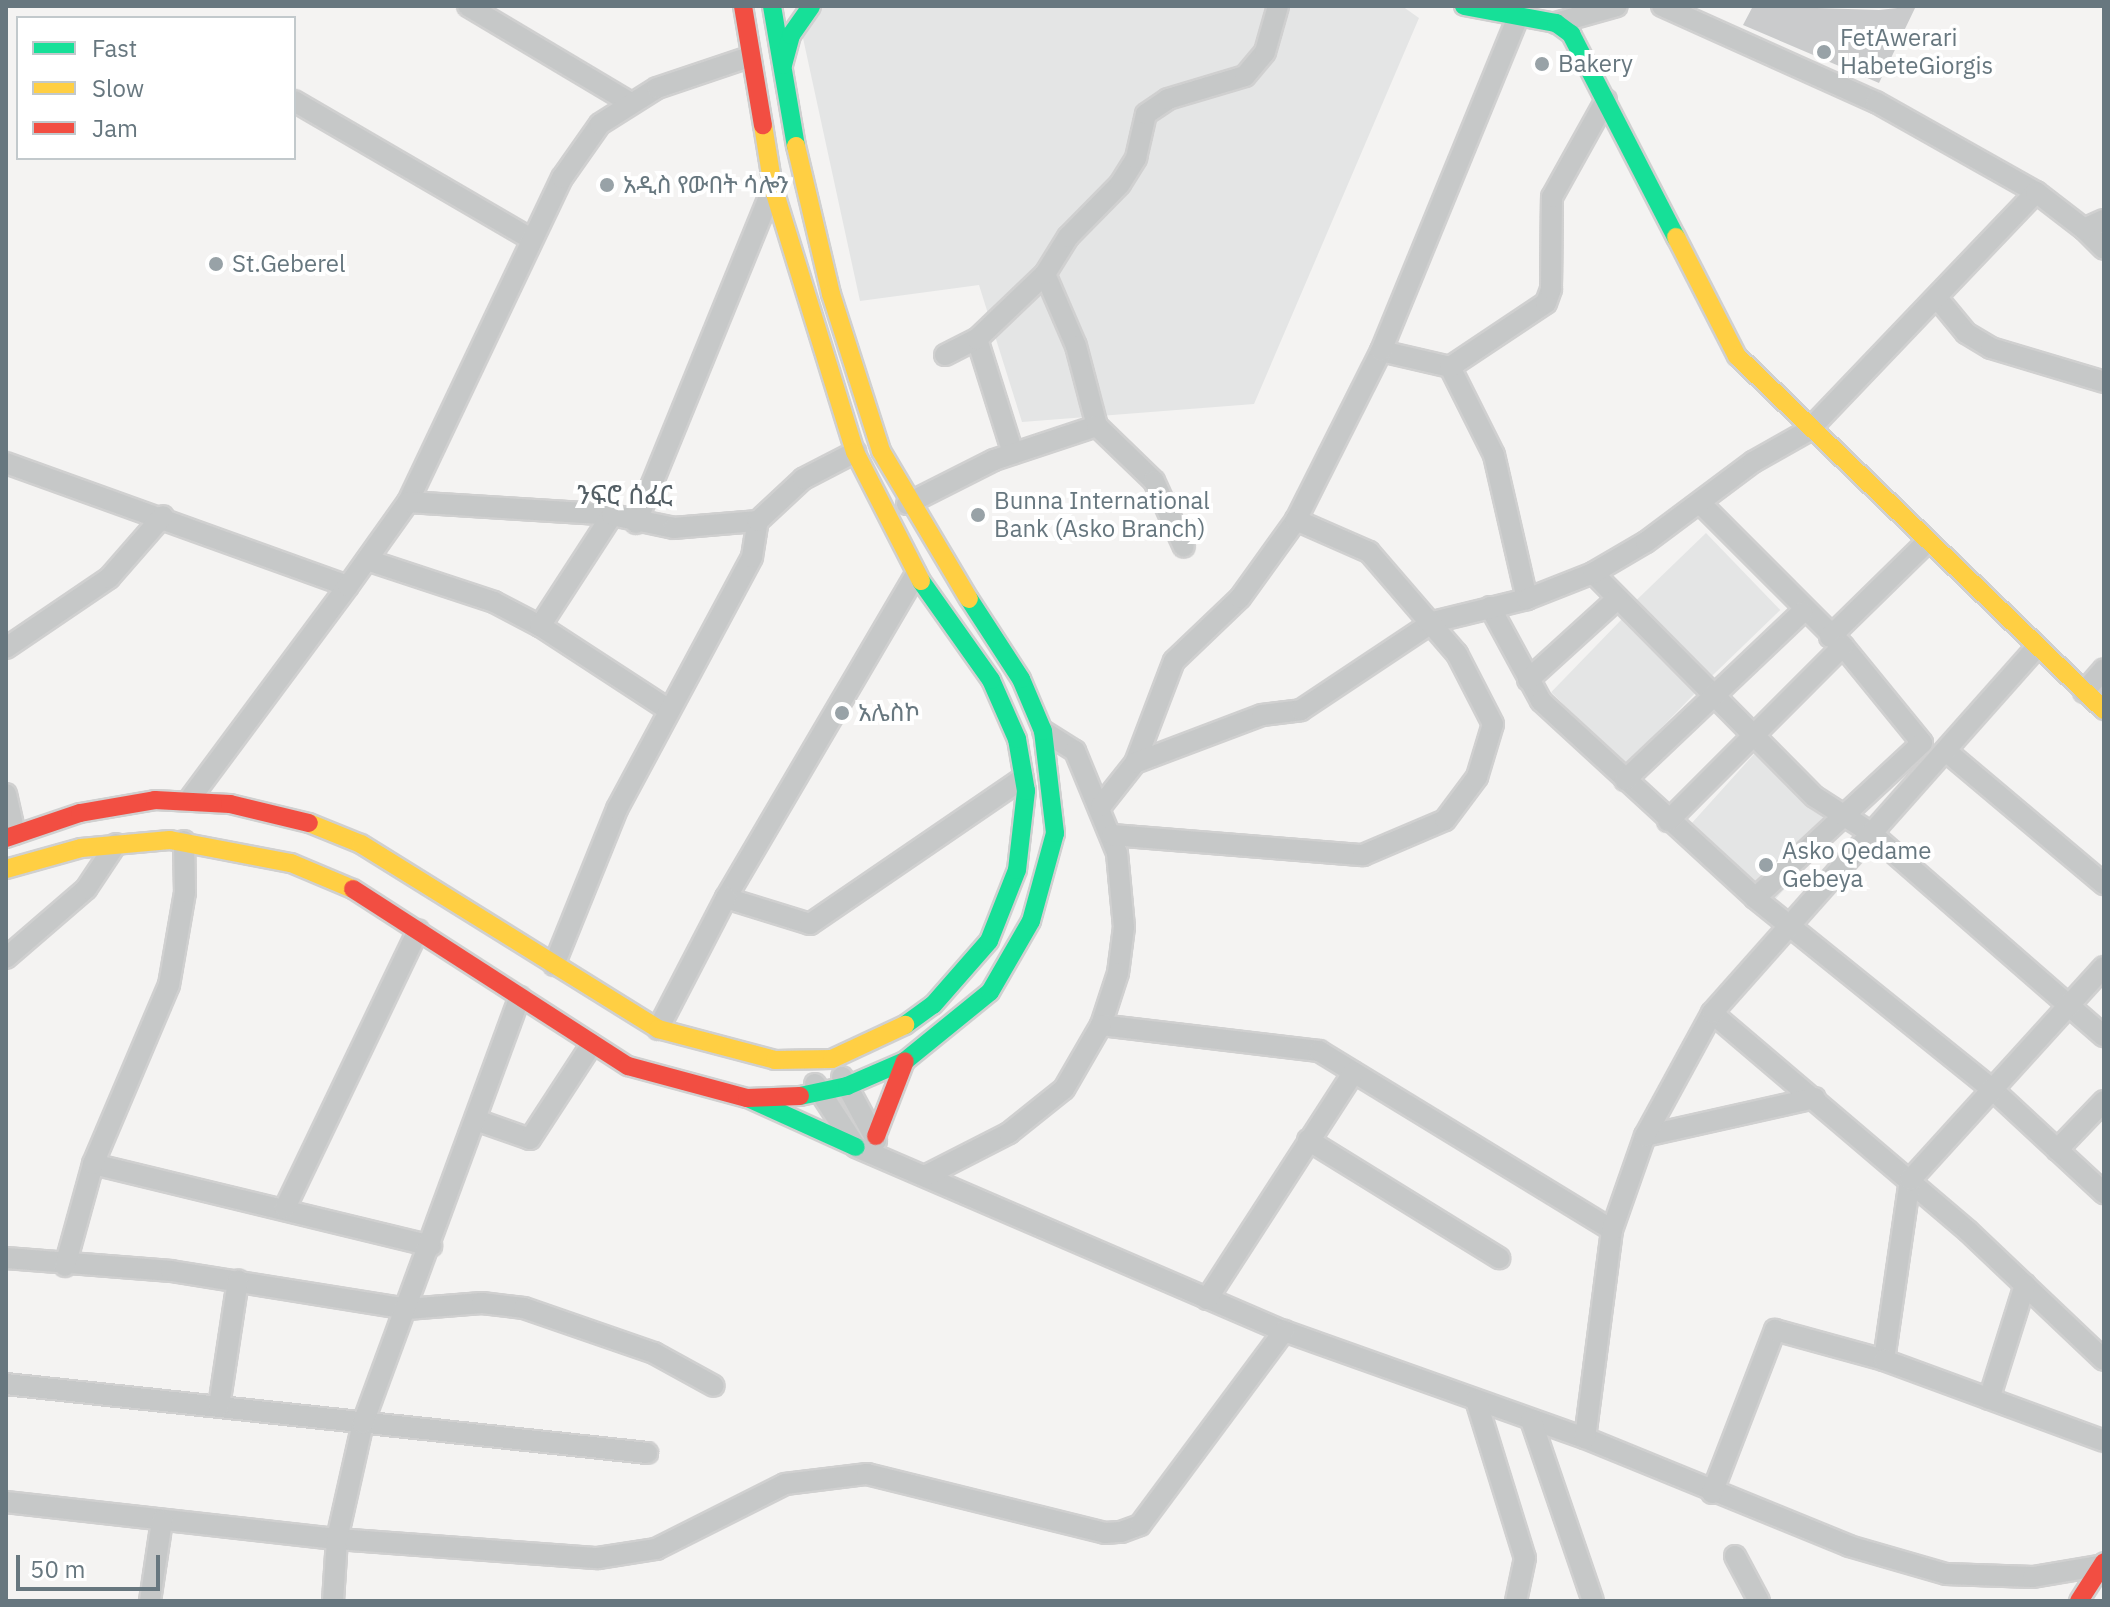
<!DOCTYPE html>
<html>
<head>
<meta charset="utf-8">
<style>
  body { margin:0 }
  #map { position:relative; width:2110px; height:1607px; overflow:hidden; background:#f4f3f2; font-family:"IBM Plex Sans","Noto Sans Ethiopic",sans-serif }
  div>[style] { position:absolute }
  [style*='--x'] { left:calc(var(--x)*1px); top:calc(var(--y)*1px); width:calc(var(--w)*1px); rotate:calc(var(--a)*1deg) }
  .built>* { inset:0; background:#e4e5e5; transform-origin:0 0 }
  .building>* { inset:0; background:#cacbcc }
  .roads { filter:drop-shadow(2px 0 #d0d0d0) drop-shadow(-2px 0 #d0d0d0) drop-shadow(0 2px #d0d0d0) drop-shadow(0 -2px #d0d0d0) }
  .street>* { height:20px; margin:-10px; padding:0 10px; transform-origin:10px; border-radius:10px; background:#c6c8c8 }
  .fast>* { height:18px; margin:-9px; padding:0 9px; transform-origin:9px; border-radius:9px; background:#16e098 }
  .slow>* { height:18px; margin:-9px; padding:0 9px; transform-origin:9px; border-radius:9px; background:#ffcf43 }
  .jam>* { height:18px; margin:-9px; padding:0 9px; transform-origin:9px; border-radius:9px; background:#f24e42 }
  .dots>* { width:22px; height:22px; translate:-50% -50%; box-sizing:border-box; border:4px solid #fff; border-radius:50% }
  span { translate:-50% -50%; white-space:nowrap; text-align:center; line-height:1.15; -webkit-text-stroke:8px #fff; paint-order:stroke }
  .poi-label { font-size:24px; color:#67777f }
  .left { translate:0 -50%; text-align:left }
  .neighbourhood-label { font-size:26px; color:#545f65 }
  .frame { position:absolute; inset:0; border:8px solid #67777f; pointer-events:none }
  .legend { position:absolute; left:16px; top:16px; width:280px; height:144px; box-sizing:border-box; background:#fff; border:2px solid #c2c9cc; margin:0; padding:10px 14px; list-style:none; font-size:24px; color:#67777f }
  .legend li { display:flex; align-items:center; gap:16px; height:40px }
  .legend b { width:40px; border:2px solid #c2c9cc }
  .scale { position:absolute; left:16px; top:1555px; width:144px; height:36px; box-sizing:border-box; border:4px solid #67777f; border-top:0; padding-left:10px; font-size:24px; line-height:28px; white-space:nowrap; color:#67777f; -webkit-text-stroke:6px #fff; paint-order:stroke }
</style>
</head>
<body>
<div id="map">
  <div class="built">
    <div style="clip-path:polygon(829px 6px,1402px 6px,1419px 18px,1254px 404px,1022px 422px,979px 285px,860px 301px,798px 15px)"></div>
    <div style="left:1706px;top:533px;width:107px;height:103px;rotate:46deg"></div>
    <div style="left:1622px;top:619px;width:104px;height:102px;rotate:44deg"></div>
    <div style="left:1755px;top:753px;width:113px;height:102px;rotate:42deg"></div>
  </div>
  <div class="building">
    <div style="clip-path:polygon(1753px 6px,1879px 10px,1916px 6px,1879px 83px,1743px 25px)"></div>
  </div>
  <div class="roads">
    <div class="street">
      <div style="--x:468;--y:6;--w:187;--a:30.8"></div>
      <div style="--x:1662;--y:6;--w:235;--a:24.2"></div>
      <div style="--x:1876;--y:102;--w:184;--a:29.4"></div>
      <div style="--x:1556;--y:23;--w:63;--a:-15.6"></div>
      <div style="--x:294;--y:101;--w:274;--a:30.2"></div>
      <div style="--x:2104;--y:220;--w:22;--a:156"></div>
      <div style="--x:2084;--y:229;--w:28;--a:45"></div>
      <div style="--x:1045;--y:274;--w:78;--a:66.7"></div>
      <div style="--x:1076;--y:346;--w:83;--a:75.3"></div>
      <div style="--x:1938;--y:299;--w:44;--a:50.5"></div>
      <div style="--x:1966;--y:333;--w:29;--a:31"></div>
      <div style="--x:1991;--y:348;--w:118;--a:16.7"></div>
      <div style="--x:977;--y:339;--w:120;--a:72.5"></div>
      <div style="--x:1381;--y:351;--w:71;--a:13.1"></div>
      <div style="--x:1450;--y:367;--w:98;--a:63.4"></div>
      <div style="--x:1494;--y:455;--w:148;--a:77.1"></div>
      <div style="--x:945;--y:355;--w:36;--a:-27"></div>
      <div style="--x:977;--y:339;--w:94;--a:-43.7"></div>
      <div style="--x:1045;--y:274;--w:44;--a:-58.1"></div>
      <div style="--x:1068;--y:237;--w:74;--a:-45.5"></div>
      <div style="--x:1120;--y:184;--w:31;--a:-58"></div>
      <div style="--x:1136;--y:158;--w:45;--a:-77.2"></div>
      <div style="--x:1146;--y:114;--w:27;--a:-34"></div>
      <div style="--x:1168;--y:99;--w:80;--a:-16.6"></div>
      <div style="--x:1245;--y:76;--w:31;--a:-50"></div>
      <div style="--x:1265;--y:52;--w:48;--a:-74.2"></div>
      <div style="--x:1450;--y:367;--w:115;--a:-33.7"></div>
      <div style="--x:1546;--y:303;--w:15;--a:-70"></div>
      <div style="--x:1551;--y:289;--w:92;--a:-89.4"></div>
      <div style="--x:1552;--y:197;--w:111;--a:-60.9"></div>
      <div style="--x:6;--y:463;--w:363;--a:19.8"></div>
      <div style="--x:348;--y:586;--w:267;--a:126.6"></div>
      <div style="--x:408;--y:502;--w:359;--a:-64.6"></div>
      <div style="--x:562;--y:178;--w:66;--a:-54.9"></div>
      <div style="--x:600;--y:124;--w:67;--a:-32.3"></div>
      <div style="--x:657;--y:88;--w:97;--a:-18.6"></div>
      <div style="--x:907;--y:504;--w:97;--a:-26.8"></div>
      <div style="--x:994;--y:460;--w:108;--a:-18.3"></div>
      <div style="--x:1097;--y:426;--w:79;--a:44"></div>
      <div style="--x:1154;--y:481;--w:72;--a:65.6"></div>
      <div style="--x:1702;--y:505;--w:199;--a:45"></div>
      <div style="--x:1843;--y:646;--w:125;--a:50.8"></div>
      <div style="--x:1922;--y:743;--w:228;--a:137.1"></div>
      <div style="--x:636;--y:523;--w:363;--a:-67.8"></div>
      <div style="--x:367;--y:560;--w:134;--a:18.3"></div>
      <div style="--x:494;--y:602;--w:52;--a:27.6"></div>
      <div style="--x:1593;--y:573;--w:315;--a:45.3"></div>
      <div style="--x:1815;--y:797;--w:67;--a:32.7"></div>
      <div style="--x:1871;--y:833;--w:309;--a:41.1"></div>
      <div style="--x:916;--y:574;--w:376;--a:120.4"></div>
      <div style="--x:726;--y:898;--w:88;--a:17.2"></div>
      <div style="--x:810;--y:924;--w:258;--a:-34.4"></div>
      <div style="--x:348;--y:586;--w:103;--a:-54.5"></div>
      <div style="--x:408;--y:502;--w:204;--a:3.6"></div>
      <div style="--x:1490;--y:607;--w:107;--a:61.5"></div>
      <div style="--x:1541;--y:701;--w:291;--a:42.6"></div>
      <div style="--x:1755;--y:898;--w:304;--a:38.9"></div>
      <div style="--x:1992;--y:1089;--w:153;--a:42.9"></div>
      <div style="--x:1830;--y:637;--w:134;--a:-44.4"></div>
      <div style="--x:6;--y:648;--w:125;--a:-34.2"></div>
      <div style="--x:109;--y:578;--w:82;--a:-48.9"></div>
      <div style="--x:1528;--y:680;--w:120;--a:-42.3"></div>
      <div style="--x:2084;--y:692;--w:30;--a:-49"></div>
      <div style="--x:669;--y:710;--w:154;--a:-146.9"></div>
      <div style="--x:540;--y:626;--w:132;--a:-57"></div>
      <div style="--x:612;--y:515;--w:63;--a:11.8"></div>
      <div style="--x:674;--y:528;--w:84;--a:-4.8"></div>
      <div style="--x:1043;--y:731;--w:38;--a:32"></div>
      <div style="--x:1075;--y:751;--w:110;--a:67.6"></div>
      <div style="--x:1117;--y:853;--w:74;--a:84.6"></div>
      <div style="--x:1124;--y:927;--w:46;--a:97.4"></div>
      <div style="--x:1118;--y:973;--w:55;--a:108.1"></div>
      <div style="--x:1101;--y:1025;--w:220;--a:6.8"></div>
      <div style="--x:1319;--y:1051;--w:343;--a:31.4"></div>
      <div style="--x:1946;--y:751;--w:207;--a:40.1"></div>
      <div style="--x:1135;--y:763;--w:109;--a:-69.1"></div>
      <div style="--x:1174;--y:661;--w:91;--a:-43.7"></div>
      <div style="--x:1240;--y:598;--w:96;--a:-54.3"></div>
      <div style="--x:1296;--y:520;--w:189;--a:-63.3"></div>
      <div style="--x:1381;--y:351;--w:359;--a:-67.7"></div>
      <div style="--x:1625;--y:780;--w:244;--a:-43.5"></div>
      <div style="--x:6;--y:794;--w:41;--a:77.3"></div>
      <div style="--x:1101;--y:806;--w:55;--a:-51.7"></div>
      <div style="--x:1135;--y:763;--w:136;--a:-20.7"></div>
      <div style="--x:1262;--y:715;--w:39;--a:-7"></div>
      <div style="--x:1301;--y:710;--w:159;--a:-33.7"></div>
      <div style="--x:1433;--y:622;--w:97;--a:-13.7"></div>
      <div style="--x:1527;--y:599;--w:71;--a:-21.5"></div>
      <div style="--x:1593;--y:573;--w:61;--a:-30.3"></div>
      <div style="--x:1646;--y:542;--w:134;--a:-36.8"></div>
      <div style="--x:1753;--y:462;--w:63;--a:-29.4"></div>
      <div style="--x:1808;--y:431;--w:330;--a:-46.3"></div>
      <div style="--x:2036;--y:192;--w:61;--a:37.6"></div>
      <div style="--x:1668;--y:821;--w:247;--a:-45"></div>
      <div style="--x:1112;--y:835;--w:252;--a:4.6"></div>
      <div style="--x:1363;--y:855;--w:89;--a:-23.1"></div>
      <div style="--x:1445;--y:820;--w:54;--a:-53.3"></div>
      <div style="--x:1477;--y:777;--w:55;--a:-73.2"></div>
      <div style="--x:1493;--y:724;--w:79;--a:-117.2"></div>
      <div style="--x:1457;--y:654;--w:135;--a:-130.8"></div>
      <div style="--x:1369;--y:552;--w:80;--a:-156.3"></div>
      <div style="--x:6;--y:958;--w:106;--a:-40.8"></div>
      <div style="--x:86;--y:889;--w:54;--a:-56.3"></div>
      <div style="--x:554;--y:965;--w:168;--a:-68"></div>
      <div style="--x:617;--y:809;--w:286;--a:-61.8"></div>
      <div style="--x:752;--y:557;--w:36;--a:-81"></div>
      <div style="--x:758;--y:521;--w:62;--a:-43"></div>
      <div style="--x:803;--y:479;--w:59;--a:-27.4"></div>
      <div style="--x:1712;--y:1013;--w:336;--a:40.4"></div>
      <div style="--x:1968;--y:1231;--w:187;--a:43.5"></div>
      <div style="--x:658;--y:1029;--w:148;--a:-62.6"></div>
      <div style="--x:842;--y:1077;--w:72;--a:61.6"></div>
      <div style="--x:815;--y:1084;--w:75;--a:56.9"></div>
      <div style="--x:856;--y:1147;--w:466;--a:23.3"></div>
      <div style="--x:1284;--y:1331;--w:319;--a:19.6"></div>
      <div style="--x:1585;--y:1438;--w:285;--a:22.2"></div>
      <div style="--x:1849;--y:1546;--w:101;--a:16.1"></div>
      <div style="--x:1946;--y:1574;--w:87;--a:2"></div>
      <div style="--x:2033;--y:1577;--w:66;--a:-9.6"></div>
      <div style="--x:476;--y:1120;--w:57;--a:19.4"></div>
      <div style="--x:530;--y:1139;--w:113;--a:-56.9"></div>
      <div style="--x:1645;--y:1136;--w:174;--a:-12.6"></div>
      <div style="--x:1308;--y:1140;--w:225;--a:31.7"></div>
      <div style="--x:2057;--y:1150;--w:68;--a:-46.2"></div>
      <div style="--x:93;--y:1164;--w:348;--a:13.6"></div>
      <div style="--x:927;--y:1175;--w:92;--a:-27.1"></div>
      <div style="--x:1009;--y:1133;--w:70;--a:-38.7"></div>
      <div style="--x:1064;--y:1089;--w:74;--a:-60"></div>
      <div style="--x:285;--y:1208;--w:308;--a:-64.4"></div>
      <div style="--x:6;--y:1258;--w:166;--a:4.5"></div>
      <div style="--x:171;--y:1271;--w:239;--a:9.1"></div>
      <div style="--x:407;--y:1309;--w:75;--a:-4.6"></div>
      <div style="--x:482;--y:1303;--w:42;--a:6.8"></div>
      <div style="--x:524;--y:1308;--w:138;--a:19.1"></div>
      <div style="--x:654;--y:1353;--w:68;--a:28.8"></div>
      <div style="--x:65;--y:1266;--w:106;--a:-74.6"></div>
      <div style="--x:93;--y:1164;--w:194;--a:-67"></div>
      <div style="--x:169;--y:985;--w:94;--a:-80.2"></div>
      <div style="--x:185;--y:892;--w:51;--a:-91.1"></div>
      <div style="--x:1207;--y:1299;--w:270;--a:-57.1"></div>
      <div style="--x:1884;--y:1360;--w:182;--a:-81.8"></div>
      <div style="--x:1910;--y:1180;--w:288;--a:-47.7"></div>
      <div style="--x:6;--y:1384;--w:645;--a:6.14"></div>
      <div style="--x:1989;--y:1399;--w:120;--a:-72.5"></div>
      <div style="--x:1476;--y:1400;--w:165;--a:72.8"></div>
      <div style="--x:1525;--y:1558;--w:44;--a:101.8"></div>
      <div style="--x:219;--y:1406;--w:127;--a:-81.4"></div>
      <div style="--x:1531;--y:1420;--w:191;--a:71.1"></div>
      <div style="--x:1585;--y:1438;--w:210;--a:-82.6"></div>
      <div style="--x:1612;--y:1230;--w:100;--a:-70.7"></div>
      <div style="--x:1645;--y:1136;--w:140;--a:-61.4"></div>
      <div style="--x:1712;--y:1013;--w:488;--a:-48.4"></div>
      <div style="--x:1712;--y:1493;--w:175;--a:-68.9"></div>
      <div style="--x:1775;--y:1330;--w:113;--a:15.4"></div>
      <div style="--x:1884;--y:1360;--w:234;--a:20.2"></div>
      <div style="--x:6;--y:1502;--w:333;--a:6.4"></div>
      <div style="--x:337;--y:1539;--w:262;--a:4.2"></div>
      <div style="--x:598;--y:1558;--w:59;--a:-8.8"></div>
      <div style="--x:656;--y:1549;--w:144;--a:-26.7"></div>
      <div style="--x:785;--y:1484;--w:83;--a:-7"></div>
      <div style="--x:867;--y:1474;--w:245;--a:13.9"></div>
      <div style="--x:1105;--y:1533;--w:16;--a:-4"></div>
      <div style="--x:1121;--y:1532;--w:20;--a:-20"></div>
      <div style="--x:1140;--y:1525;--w:242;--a:-53.4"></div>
      <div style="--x:1735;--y:1556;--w:51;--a:61.9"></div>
      <div style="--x:150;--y:1601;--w:81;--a:-81.5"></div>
      <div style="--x:333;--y:1601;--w:62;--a:-86.3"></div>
      <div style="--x:337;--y:1539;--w:119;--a:-77.4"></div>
      <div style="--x:363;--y:1423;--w:454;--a:-69.8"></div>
    </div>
    <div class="fast">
      <div style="--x:772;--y:6;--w:142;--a:80.3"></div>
      <div style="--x:1464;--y:6;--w:94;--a:10.5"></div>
      <div style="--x:1556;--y:23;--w:19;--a:36"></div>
      <div style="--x:1571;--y:34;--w:229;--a:62.7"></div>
      <div style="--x:783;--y:65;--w:31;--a:-75"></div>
      <div style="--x:791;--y:35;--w:35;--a:-55"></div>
      <div style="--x:905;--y:1025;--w:34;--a:-36"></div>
      <div style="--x:933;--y:1005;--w:85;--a:-48.8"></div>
      <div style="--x:989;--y:941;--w:76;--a:-68.5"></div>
      <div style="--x:1017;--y:870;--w:80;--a:-83.5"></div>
      <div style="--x:1026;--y:791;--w:53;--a:-99.8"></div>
      <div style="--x:1017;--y:739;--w:64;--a:-113.8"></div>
      <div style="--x:991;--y:680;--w:121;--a:-125.3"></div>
      <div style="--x:800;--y:1096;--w:48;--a:-12"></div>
      <div style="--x:847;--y:1086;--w:63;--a:-23.3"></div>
      <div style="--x:905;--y:1061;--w:109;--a:-39.1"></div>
      <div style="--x:990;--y:992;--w:82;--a:-60"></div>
      <div style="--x:1031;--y:921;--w:91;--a:-74.7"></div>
      <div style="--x:1055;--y:833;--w:103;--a:-96.7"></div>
      <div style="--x:1043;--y:731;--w:56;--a:-112.9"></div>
      <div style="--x:1021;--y:679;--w:95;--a:-123"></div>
      <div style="--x:750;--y:1099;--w:116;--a:24.4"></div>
    </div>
    <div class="slow">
      <div style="--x:763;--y:125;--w:63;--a:80.8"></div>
      <div style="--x:773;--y:187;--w:277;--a:72.8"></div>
      <div style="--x:855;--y:452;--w:145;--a:62.9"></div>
      <div style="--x:796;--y:146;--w:152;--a:76.7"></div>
      <div style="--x:831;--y:294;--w:165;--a:72.3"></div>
      <div style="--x:881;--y:451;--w:172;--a:59.3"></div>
      <div style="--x:1676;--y:237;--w:134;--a:62.9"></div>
      <div style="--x:1737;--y:356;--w:510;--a:43.97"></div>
      <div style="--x:309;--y:823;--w:56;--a:22"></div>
      <div style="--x:361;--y:844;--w:350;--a:31.9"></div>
      <div style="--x:658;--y:1029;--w:121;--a:14.8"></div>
      <div style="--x:775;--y:1060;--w:57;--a:-1"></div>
      <div style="--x:832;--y:1059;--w:81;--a:-25"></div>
      <div style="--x:6;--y:869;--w:78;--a:-15.6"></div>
      <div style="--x:81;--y:848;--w:89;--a:-5.1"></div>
      <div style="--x:170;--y:840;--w:123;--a:10.8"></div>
      <div style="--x:291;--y:863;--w:67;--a:22.8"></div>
    </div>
    <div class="jam">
      <div style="--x:743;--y:6;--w:121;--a:80.5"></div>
      <div style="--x:6;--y:838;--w:78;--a:-18.7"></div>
      <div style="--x:80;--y:813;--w:76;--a:-9.8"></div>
      <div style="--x:155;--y:800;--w:75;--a:3.1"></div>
      <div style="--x:230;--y:804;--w:81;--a:13.5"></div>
      <div style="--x:353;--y:889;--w:327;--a:32.8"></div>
      <div style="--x:628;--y:1066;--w:123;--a:15.1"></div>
      <div style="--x:747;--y:1098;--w:53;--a:-2.2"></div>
      <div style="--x:876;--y:1136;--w:80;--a:-68.9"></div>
      <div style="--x:2079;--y:1601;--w:46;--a:-57.3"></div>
    </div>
  </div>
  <div class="dots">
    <div style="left:1824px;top:52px;background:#98a2a7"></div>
    <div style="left:1542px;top:64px;background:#98a2a7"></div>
    <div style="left:607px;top:185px;background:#98a2a7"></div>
    <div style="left:216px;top:264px;background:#98a2a7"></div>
    <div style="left:978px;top:515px;background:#98a2a7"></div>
    <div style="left:842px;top:713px;background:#98a2a7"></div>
    <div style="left:1766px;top:865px;background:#98a2a7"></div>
  </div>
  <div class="poi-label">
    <span class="left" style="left:1840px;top:52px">FetAwerari<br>HabeteGiorgis</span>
    <span class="left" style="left:1558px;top:64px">Bakery</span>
    <span class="left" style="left:623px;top:185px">አዲስ የውበት ሳሎን</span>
    <span class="left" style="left:232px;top:264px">St.Geberel</span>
    <span class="left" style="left:994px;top:515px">Bunna International<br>Bank (Asko Branch)</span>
    <span class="left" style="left:858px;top:713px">አሌስኮ</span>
    <span class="left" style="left:1782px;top:865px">Asko Qedame<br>Gebeya</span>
  </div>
  <div class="neighbourhood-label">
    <span style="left:625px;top:495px">ንፍሮ ሰፈር</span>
  </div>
  <div class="frame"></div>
  <ul class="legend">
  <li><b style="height:10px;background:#16e098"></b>Fast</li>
  <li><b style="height:10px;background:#ffcf43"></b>Slow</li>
  <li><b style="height:10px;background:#f24e42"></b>Jam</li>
  </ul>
  <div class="scale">50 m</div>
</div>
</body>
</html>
